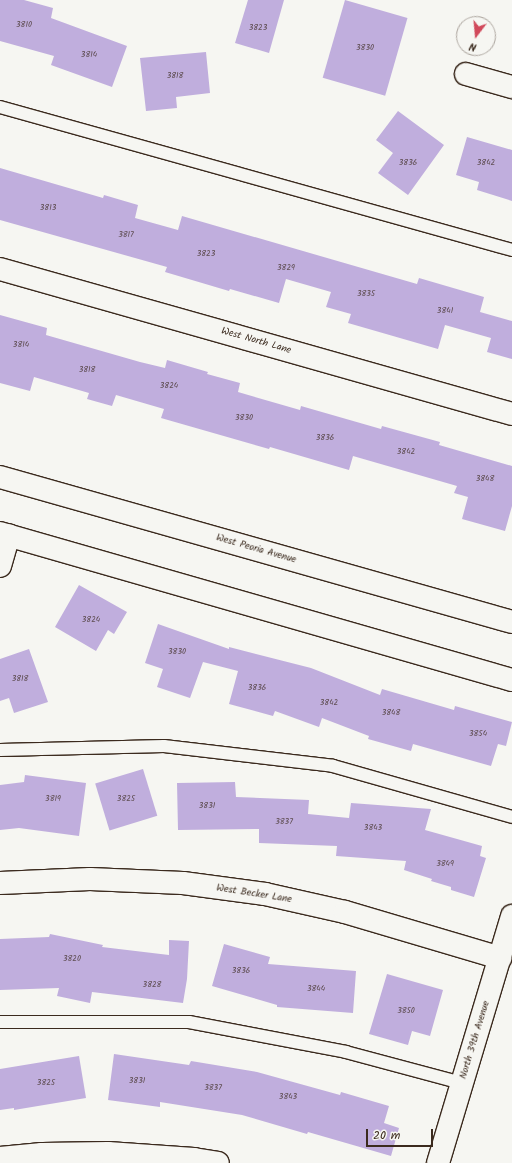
<!DOCTYPE html>
<html>
<head>
<meta charset="utf-8">
<style>
  body { margin:0 }
  #map { position:relative; width:512px; height:1163px; overflow:hidden; background:#f6f6f2; font-family:Kalam,sans-serif }
  div>[style] { position:absolute }
  [style*='--x'] { left:calc(var(--x)*1px); top:calc(var(--y)*1px); width:calc(var(--w)*1px); rotate:calc(var(--a)*1deg) }
  .building>* { inset:0; background:#c0aedd; transform-origin:0 0 }
  .roads { filter:drop-shadow(1px 0 #3b2a1e) drop-shadow(-1px 0 #3b2a1e) drop-shadow(0 1px #3b2a1e) drop-shadow(0 -1px #3b2a1e) }
  .service>* { height:12px; margin:-6px; padding:0 6px; transform-origin:6px; border-radius:6px; background:#f6f6f2 }
  .minor>* { height:22px; margin:-11px; padding:0 11px; transform-origin:11px; border-radius:11px; background:#f6f6f2 }
  .tertiary>* { height:22px; margin:-11px; padding:0 11px; transform-origin:11px; border-radius:11px; background:#f6f6f2 }
  .secondary>* { height:22px; margin:-11px; padding:0 11px; transform-origin:11px; border-radius:11px; background:#f6f6f2 }
  span { translate:-50% -50%; white-space:nowrap; text-align:center; line-height:1.15; -webkit-text-stroke:4px #f6f6f2; paint-order:stroke }
  .number-label { font-size:8px; color:#5c4b4e }
  .number-label span { -webkit-text-stroke-width:0 }
  .street-label { font-size:10px; color:#3b2a1e }
  .north { position:absolute; left:456px; top:16px; width:40px; height:40px; box-sizing:border-box; background:#f6f6f2; border:1px solid #aba49d; border-radius:50%; rotate:196deg; font-size:11px; font-weight:700; line-height:16px; text-align:center; color:#3b2a1e }
  .north::after { content:''; display:block; margin:auto; width:14px; height:18px; background:#d1495b; clip-path:polygon(50% 0,100% 100%,50% 72%,0 100%) }
  .scale { position:absolute; left:366px; top:1129px; width:67px; height:18px; box-sizing:border-box; border:2px solid #3b2a1e; border-top:0; padding-left:5px; font-size:12px; line-height:14px; white-space:nowrap; color:#3b2a1e; -webkit-text-stroke:3px #f6f6f2; paint-order:stroke }
</style>
</head>
<body>
<div id="map">
  <div class="building">
    <div style="clip-path:polygon(0 0,24px 0,53px 8px,51px 18px,127px 46px,112px 87px,51px 65px,54px 56px,0 41px)"></div>
    <div style="clip-path:polygon(248px 0,284px 0,269px 53px,235px 43px)"></div>
    <div style="left:345px;top:0;width:65px;height:81px;rotate:16deg"></div>
    <div style="clip-path:polygon(206px 52px,210px 93px,176px 97px,177px 108px,146px 111px,140px 58px)"></div>
    <div style="clip-path:polygon(398px 111px,444px 145px,408px 195px,378px 173px,393px 153px,376px 140px)"></div>
    <div style="clip-path:polygon(467px 137px,512px 150px,512px 201px,477px 190px,479px 182px,456px 175px)"></div>
    <div style="clip-path:polygon(0 168px,103px 198px,104px 195px,138px 205px,135px 218px,178px 230px,182px 216px,417px 284px,419px 278px,484px 297px,480px 312px,512px 321px,512px 359px,487px 352px,491px 338px,445px 325px,438px 349px,348px 323px,351px 314px,326px 307px,331px 292px,286px 279px,279px 303px,230px 289px,229px 291px,165px 272px,167px 267px,0 220px)"></div>
    <div style="clip-path:polygon(0 315px,47px 328px,46px 335px,140px 362px,165px 368px,167px 360px,208px 372px,207px 374px,240px 383px,238px 392px,300px 410px,301px 406px,381px 429px,382px 426px,440px 442px,439px 445px,512px 466px,512px 506px,505px 531px,462px 519px,468px 497px,454px 493px,457px 486px,353px 456px,349px 470px,270px 447px,269px 449px,161px 418px,164px 409px,116px 395px,112px 406px,87px 399px,89px 393px,34px 377px,30px 391px,0 383px)"></div>
    <div style="clip-path:polygon(79px 585px,127px 612px,114px 634px,108px 630px,96px 651px,55px 627px)"></div>
    <div style="clip-path:polygon(158px 624px,229px 649px,229px 647px,311px 668px,380px 695px,382px 689px,454px 710px,455px 706px,512px 722px,506px 746px,498px 744px,491px 766px,413px 744px,411px 751px,368px 739px,369px 736px,322px 718px,319px 727px,275px 711px,273px 716px,229px 704px,238px 671px,203px 662px,190px 698px,157px 687px,163px 669px,145px 663px)"></div>
    <div style="clip-path:polygon(29px 649px,48px 702px,14px 713px,9px 698px,0 701px,0 659px)"></div>
    <div style="left:143px;top:769px;width:49px;height:50px;rotate:73deg"></div>
    <div style="clip-path:polygon(25px 775px,86px 783px,79px 836px,19px 828px,0 830px,0 785px,24px 782px)"></div>
    <div style="clip-path:polygon(235px 782px,236px 797px,309px 800px,308px 814px,349px 818px,351px 803px,431px 809px,425px 830px,482px 846px,480px 856px,486px 858px,474px 897px,451px 890px,451px 887px,431px 881px,432px 879px,404px 870px,406px 861px,336px 856px,337px 846px,259px 843px,259px 829px,178px 830px,177px 783px)"></div>
    <div style="clip-path:polygon(50px 934px,103px 945px,102px 947px,169px 955px,169px 940px,189px 941px,187px 979px,183px 1003px,92px 992px,90px 1003px,57px 996px,59px 988px,0 990px,0 939px,49px 937px)"></div>
    <div style="clip-path:polygon(224px 944px,270px 957px,268px 964px,356px 971px,353px 1013px,277px 1007px,277px 1005px,212px 986px)"></div>
    <div style="clip-path:polygon(387px 974px,443px 990px,430px 1036px,412px 1031px,408px 1045px,369px 1034px)"></div>
    <div style="clip-path:polygon(114px 1054px,189px 1065px,191px 1061px,257px 1072px,340px 1095px,341px 1092px,389px 1106px,384px 1123px,399px 1128px,391px 1156px,308px 1132px,307px 1134px,242px 1115px,160px 1102px,160px 1107px,108px 1100px)"></div>
    <div style="clip-path:polygon(79px 1056px,86px 1098px,14px 1110px,14px 1108px,0 1110px,0 1069px)"></div>
  </div>
  <div class="roads">
    <div class="service">
      <div style="--x:0;--y:107;--w:532;--a:15.6"></div>
      <div style="--x:0;--y:750;--w:164;--a:-1.4"></div>
      <div style="--x:164;--y:746;--w:170;--a:6.7"></div>
      <div style="--x:333;--y:766;--w:186;--a:15.9"></div>
      <div style="--x:0;--y:1022;--w:189;--a:0"></div>
      <div style="--x:189;--y:1022;--w:160;--a:10.8"></div>
      <div style="--x:346;--y:1052;--w:120;--a:15"></div>
    </div>
    <div class="minor">
      <div style="--x:466;--y:74;--w:48;--a:15.8"></div>
      <div style="--x:0;--y:269;--w:532;--a:15.81"></div>
      <div style="--x:0;--y:533;--w:533;--a:16.02"></div>
      <div style="--x:0;--y:566;--w:32;--a:-74"></div>
      <div style="--x:0;--y:883;--w:90;--a:-2.5"></div>
      <div style="--x:90;--y:879;--w:93;--a:2.5"></div>
      <div style="--x:183;--y:883;--w:83;--a:7.6"></div>
      <div style="--x:265;--y:894;--w:82;--a:12.7"></div>
      <div style="--x:345;--y:912;--w:162;--a:16.5"></div>
      <div style="--x:0;--y:1158;--w:42;--a:-5.4"></div>
      <div style="--x:42;--y:1154;--w:66;--a:-0.9"></div>
      <div style="--x:108;--y:1153;--w:86;--a:4"></div>
      <div style="--x:194;--y:1159;--w:24;--a:9"></div>
    </div>
    <div class="tertiary">
      <div style="--x:438;--y:1163;--w:258;--a:-73.3"></div>
    </div>
    <div class="secondary">
      <div style="--x:0;--y:477;--w:532;--a:15.81"></div>
    </div>
  </div>
  <div class="number-label">
    <span style="left:24px;top:25px">3810</span>
    <span style="left:258px;top:28px">3823</span>
    <span style="left:365px;top:48px">3830</span>
    <span style="left:89px;top:55px">3814</span>
    <span style="left:175px;top:76px">3818</span>
    <span style="left:408px;top:163px">3836</span>
    <span style="left:486px;top:163px">3842</span>
    <span style="left:48px;top:208px">3813</span>
    <span style="left:126px;top:235px">3817</span>
    <span style="left:206px;top:254px">3823</span>
    <span style="left:286px;top:268px">3829</span>
    <span style="left:366px;top:294px">3835</span>
    <span style="left:445px;top:311px">3841</span>
    <span style="left:21px;top:345px">3814</span>
    <span style="left:87px;top:370px">3818</span>
    <span style="left:169px;top:386px">3824</span>
    <span style="left:244px;top:418px">3830</span>
    <span style="left:325px;top:438px">3836</span>
    <span style="left:406px;top:452px">3842</span>
    <span style="left:485px;top:479px">3848</span>
    <span style="left:91px;top:620px">3824</span>
    <span style="left:177px;top:652px">3830</span>
    <span style="left:20px;top:679px">3818</span>
    <span style="left:257px;top:688px">3836</span>
    <span style="left:329px;top:703px">3842</span>
    <span style="left:391px;top:713px">3848</span>
    <span style="left:478px;top:734px">3854</span>
    <span style="left:53px;top:799px">3819</span>
    <span style="left:126px;top:799px">3825</span>
    <span style="left:207px;top:806px">3831</span>
    <span style="left:284px;top:822px">3837</span>
    <span style="left:373px;top:828px">3843</span>
    <span style="left:445px;top:864px">3849</span>
    <span style="left:72px;top:959px">3820</span>
    <span style="left:241px;top:971px">3836</span>
    <span style="left:152px;top:985px">3828</span>
    <span style="left:316px;top:989px">3844</span>
    <span style="left:406px;top:1011px">3850</span>
    <span style="left:137px;top:1081px">3831</span>
    <span style="left:46px;top:1083px">3825</span>
    <span style="left:213px;top:1088px">3837</span>
    <span style="left:288px;top:1097px">3843</span>
  </div>
  <div class="street-label">
    <span style="left:256px;top:341px;rotate:16deg">West North Lane</span>
    <span style="left:256px;top:549px;rotate:16deg">West Peoria Avenue</span>
    <span style="left:254px;top:894px;rotate:9deg">West Becker Lane</span>
    <span style="left:475px;top:1040px;rotate:-73deg">North 39th Avenue</span>
  </div>
  <div class="north">N</div>
  <div class="scale">20 m</div>
</div>
</body>
</html>
